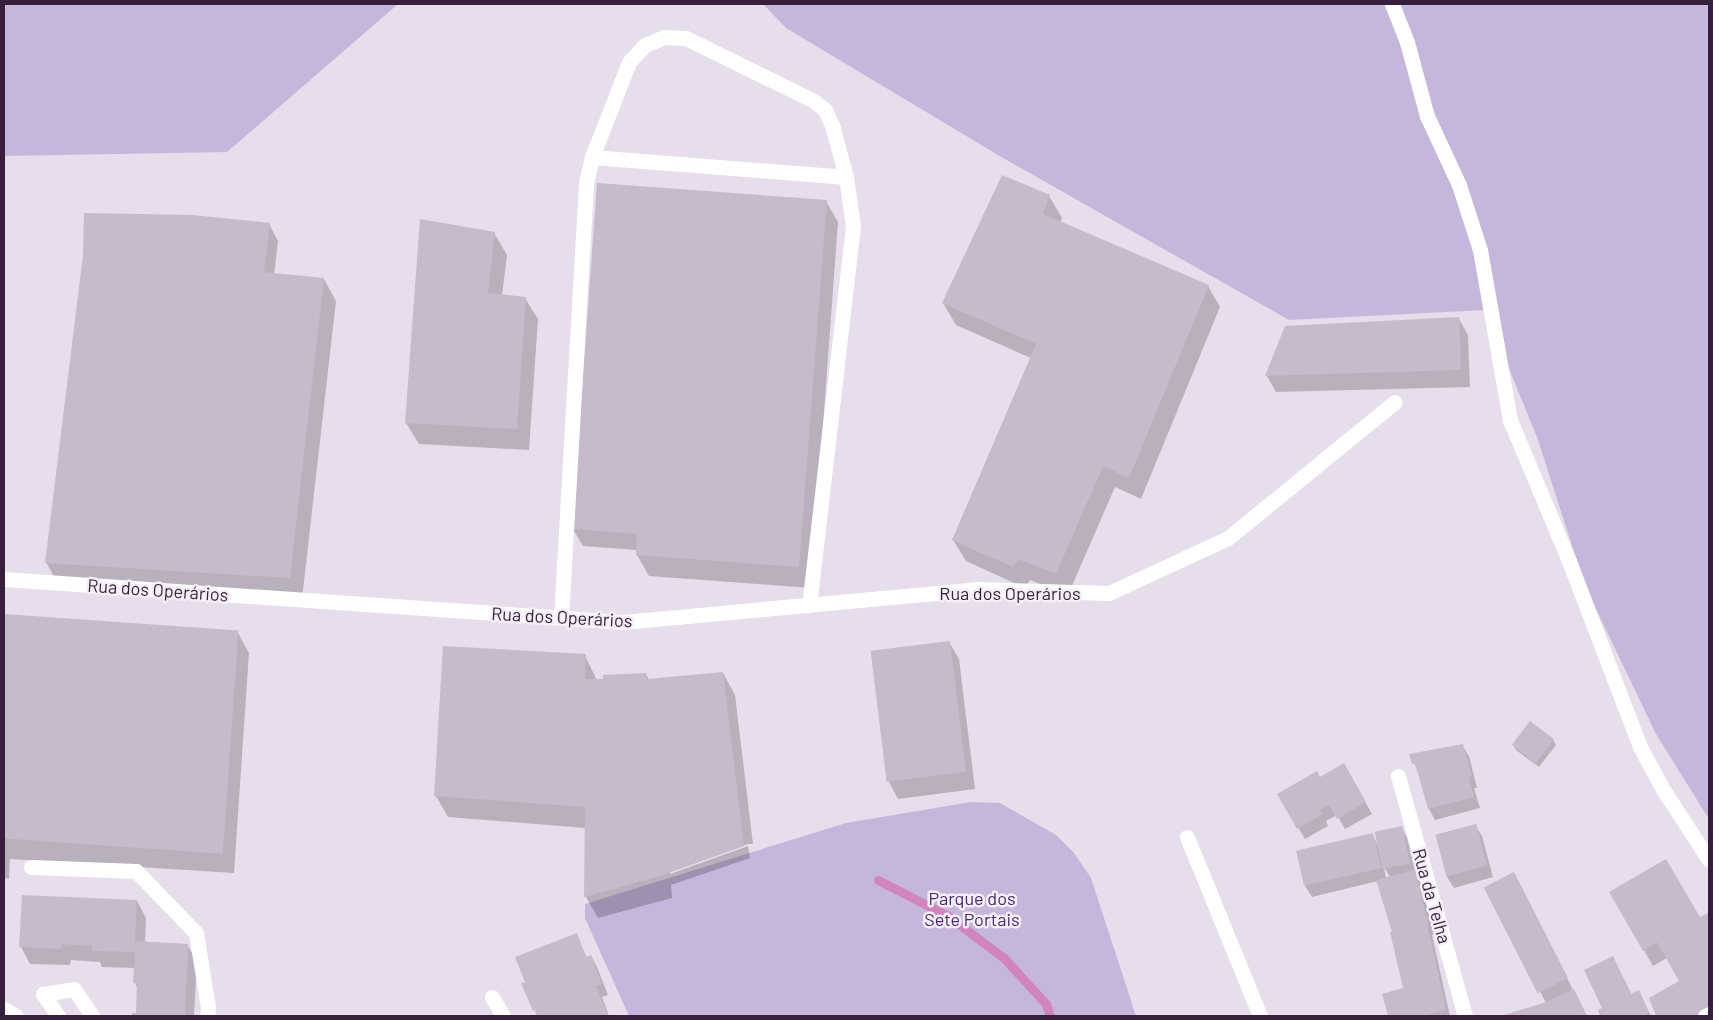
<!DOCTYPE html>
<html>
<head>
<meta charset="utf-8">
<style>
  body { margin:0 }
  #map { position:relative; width:1713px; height:1020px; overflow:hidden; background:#e6deea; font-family:Barlow,sans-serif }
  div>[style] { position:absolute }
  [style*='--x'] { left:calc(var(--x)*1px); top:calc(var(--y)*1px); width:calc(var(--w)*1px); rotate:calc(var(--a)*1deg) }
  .green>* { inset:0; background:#c5b6dc }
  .shadow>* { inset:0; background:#0003 }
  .stream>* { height:9px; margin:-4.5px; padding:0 4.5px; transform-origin:4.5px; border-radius:4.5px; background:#d185bd }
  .building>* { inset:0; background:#c5bbcb; transform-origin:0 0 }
  .minor>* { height:15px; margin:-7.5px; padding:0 7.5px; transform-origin:7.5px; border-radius:7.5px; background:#fff }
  span { translate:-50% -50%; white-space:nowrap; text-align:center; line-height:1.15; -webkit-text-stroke:5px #f4eff7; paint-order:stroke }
  .street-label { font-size:18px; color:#361f3a }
  .park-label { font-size:18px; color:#4d2971 }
  .frame { position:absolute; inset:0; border:5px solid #361f3a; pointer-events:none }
</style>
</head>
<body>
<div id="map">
  <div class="green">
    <div style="clip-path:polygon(4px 4px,398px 4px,227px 152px,4px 156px)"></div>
    <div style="clip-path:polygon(763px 4px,1709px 4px,1709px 819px,1656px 734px,1585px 586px,1537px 437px,1485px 310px,1289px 320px,1003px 158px,786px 28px)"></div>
    <div style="clip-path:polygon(971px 802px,1000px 803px,1056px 835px,1074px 853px,1091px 878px,1136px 1016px,629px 1016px,585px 918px,585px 904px,846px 823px)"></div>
  </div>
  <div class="shadow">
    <div style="clip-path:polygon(1049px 196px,1062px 218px,1060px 223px,1208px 286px,1220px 307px,1141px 499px,1115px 487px,1068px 595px,1030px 580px,1025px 588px,966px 561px,953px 540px,1031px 358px,956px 325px,943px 303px)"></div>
    <div style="clip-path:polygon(826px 201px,838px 222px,811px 588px,649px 576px,637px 555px,637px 550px,583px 546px,573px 529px)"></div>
    <div style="clip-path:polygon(269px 224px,278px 241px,274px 275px,324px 279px,336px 301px,302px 599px,58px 584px,46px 562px)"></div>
    <div style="clip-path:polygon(494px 233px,507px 255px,502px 296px,525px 298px,538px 319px,529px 450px,419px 444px,406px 423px)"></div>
    <div style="clip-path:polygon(1459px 319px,1468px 335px,1470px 387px,1276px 392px,1267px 376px)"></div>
    <div style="clip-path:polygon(4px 616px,237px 631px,249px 653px,234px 873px,10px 859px,9px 879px,4px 878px)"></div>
    <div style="clip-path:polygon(949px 642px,959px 659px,975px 789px,898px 799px,889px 782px)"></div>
    <div style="clip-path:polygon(585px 656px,597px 680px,646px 674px,649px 680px,723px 673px,735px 695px,753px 844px,748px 844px,670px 871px,670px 874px,748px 846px,750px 858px,671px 885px,672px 898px,598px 918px,586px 897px,586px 828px,448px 817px,436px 796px)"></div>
    <div style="clip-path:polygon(1553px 739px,1556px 745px,1539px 767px,1516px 750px,1513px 745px)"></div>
    <div style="clip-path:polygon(1462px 745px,1469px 756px,1477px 788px,1474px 788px,1480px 808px,1435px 820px,1429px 809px,1420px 776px,1411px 755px)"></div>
    <div style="clip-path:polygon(1344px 765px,1372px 814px,1345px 829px,1337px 815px,1326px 821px,1328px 826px,1305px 839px,1279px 795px,1320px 778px)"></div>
    <div style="clip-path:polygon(1475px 825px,1482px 836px,1493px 877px,1454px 888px,1447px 877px,1436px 835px)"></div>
    <div style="clip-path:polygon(evenodd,1401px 827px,1407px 838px,1416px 874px,1421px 882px,1434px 934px,1432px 935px,1450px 1016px,1389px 1016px,1383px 994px,1405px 989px,1394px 933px,1378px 881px,1312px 897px,1305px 886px,1372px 834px,1379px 847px,1401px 827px,1384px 867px,1390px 877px,1386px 878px,1384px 867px)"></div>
    <div style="clip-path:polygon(1486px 888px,1523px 890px,1586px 1016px,1504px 1016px,1546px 1003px)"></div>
    <div style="clip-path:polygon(1611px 893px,1700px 919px,1709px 914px,1709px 1016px,1657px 1016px,1651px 998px,1680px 981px,1667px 958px,1653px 966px)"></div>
    <div style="clip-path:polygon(23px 896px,137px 901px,146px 918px,145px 943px,187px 945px,197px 961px,194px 1016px,133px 1016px,133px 1014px,137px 1014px,138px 989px,135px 983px,135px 968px,102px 967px,100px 962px,71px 960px,70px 965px,30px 964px,21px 947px)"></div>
    <div style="clip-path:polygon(576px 935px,587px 958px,591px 956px,597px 967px,608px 995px,602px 997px,609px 1016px,537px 1016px,526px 982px)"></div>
    <div style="clip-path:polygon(1613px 958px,1632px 995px,1639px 992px,1651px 1016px,1602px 1016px,1599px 1011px,1604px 1008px)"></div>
  </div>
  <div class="stream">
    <div style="--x:878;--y:880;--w:79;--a:27.2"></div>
    <div style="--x:948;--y:916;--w:70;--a:36.9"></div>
    <div style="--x:1004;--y:958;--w:62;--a:47.6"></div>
    <div style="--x:1046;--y:1004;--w:13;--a:72"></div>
  </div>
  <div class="building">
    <div style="clip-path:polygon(1002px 175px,1050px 195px,1043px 214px,1209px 285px,1129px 478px,1103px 466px,1056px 574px,1018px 559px,1013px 567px,952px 540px,1036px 344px,942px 303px)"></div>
    <div style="clip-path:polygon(597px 183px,827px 200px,799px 567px,636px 555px,637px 534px,572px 529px)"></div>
    <div style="clip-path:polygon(84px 213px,192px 215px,270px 223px,264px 272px,324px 278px,290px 578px,45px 563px,83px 255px)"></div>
    <div style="clip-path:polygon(420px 219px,495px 232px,488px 293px,526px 297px,517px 429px,405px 423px)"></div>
    <div style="clip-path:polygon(1459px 317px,1461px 370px,1265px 376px,1285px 326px)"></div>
    <div style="left:4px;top:614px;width:235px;height:224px;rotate:4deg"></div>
    <div style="left:950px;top:641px;width:132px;height:80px;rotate:83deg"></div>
    <div style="clip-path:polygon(443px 646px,586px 654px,585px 679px,603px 679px,603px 675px,646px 673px,647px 679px,723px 672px,744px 846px,660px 876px,584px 897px,585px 807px,434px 796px)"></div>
    <div style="left:1530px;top:721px;width:30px;height:30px;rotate:37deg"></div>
    <div style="clip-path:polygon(1463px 744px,1472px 776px,1469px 777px,1474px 797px,1428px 809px,1415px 763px,1412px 764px,1409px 754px)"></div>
    <div style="clip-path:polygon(1344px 763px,1366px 802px,1337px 819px,1329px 805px,1320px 810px,1323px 814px,1297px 829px,1277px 794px,1317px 771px,1320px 777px)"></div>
    <div style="left:1476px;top:824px;width:43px;height:42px;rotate:75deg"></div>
    <div style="left:1402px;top:826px;width:38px;height:28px;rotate:78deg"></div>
    <div style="left:1373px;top:833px;width:36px;height:79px;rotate:77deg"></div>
    <div style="clip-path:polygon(1666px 859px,1700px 917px,1709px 913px,1709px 1011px,1700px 1016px,1656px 1016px,1649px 998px,1679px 981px,1657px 942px,1643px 951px,1609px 892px)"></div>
    <div style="clip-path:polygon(1415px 870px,1428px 923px,1427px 923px,1446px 1010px,1422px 1016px,1388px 1016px,1382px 994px,1403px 988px,1390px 932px,1392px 932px,1376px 880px)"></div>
    <div style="left:1514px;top:872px;width:119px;height:34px;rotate:63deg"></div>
    <div style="clip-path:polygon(22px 895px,137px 900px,135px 941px,188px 944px,185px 1016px,132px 1016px,132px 1013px,136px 1013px,137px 983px,133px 983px,135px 952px,92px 951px,92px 946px,62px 944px,61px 949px,19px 947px)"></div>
    <div style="clip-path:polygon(577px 933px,586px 957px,591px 955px,602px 984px,596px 986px,608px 1016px,538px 1016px,536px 1010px,533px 1011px,521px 983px,525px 982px,515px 957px)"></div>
    <div style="clip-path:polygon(1613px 956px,1631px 994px,1639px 990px,1649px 1012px,1643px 1016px,1600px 1016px,1598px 1010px,1602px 1008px,1584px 970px)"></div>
    <div style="clip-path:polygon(1574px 989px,1587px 1016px,1501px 1016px,1543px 1003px)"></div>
  </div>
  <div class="minor">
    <div style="--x:1392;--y:4;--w:41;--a:68.5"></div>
    <div style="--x:1407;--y:42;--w:77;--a:74.9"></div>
    <div style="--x:1427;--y:116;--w:76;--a:65.1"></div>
    <div style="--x:1459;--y:185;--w:68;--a:72.1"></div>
    <div style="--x:1480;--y:250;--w:173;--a:80"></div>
    <div style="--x:1510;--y:420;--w:153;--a:67.3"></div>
    <div style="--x:1569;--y:561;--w:199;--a:69.1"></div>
    <div style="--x:1640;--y:747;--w:50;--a:61.4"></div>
    <div style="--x:1664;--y:791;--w:82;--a:56.9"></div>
    <div style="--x:592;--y:157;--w:102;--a:-68.7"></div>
    <div style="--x:629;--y:62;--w:23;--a:-47"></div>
    <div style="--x:645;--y:45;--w:21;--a:-23"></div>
    <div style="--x:664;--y:37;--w:22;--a:3"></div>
    <div style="--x:686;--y:38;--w:143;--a:26.2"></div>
    <div style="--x:814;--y:101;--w:14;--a:39"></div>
    <div style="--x:825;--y:110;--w:17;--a:65"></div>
    <div style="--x:832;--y:125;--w:54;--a:74.9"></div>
    <div style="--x:4;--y:579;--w:620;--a:3.97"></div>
    <div style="--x:623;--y:622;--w:356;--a:-5.3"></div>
    <div style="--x:977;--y:589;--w:132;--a:1.7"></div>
    <div style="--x:1109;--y:593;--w:131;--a:-24.8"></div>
    <div style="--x:1228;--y:538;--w:215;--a:-39.2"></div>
    <div style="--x:561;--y:618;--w:436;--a:-86.7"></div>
    <div style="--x:586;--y:183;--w:27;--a:-77"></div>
    <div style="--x:592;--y:157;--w:255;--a:4.5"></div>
    <div style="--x:846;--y:177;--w:49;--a:81.9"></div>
    <div style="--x:853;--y:226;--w:382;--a:96.6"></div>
    <div style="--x:1398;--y:776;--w:249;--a:74.4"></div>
    <div style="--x:1187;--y:837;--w:193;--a:67.8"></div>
    <div style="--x:31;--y:867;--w:105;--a:2.2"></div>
    <div style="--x:136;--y:871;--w:86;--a:45.9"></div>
    <div style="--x:196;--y:933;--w:75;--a:80.8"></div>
    <div style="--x:208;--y:1007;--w:9;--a:96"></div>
    <div style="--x:492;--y:997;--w:22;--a:60"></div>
    <div style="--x:4;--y:1009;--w:14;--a:30"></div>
    <div style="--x:58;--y:1016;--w:27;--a:-124"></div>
    <div style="--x:43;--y:994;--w:31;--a:-9"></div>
    <div style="--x:74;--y:989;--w:32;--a:56"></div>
    <div style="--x:1705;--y:1016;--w:4;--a:-27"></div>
  </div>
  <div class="street-label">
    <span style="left:158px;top:590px;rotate:4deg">Rua dos Operários</span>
    <span style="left:1010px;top:593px">Rua dos Operários</span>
    <span style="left:562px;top:617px;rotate:3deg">Rua dos Operários</span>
    <span style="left:1432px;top:896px;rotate:74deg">Rua da Telha</span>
  </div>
  <div class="park-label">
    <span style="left:972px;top:909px">Parque dos<br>Sete Portais</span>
  </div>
  <div class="frame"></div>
</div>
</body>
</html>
